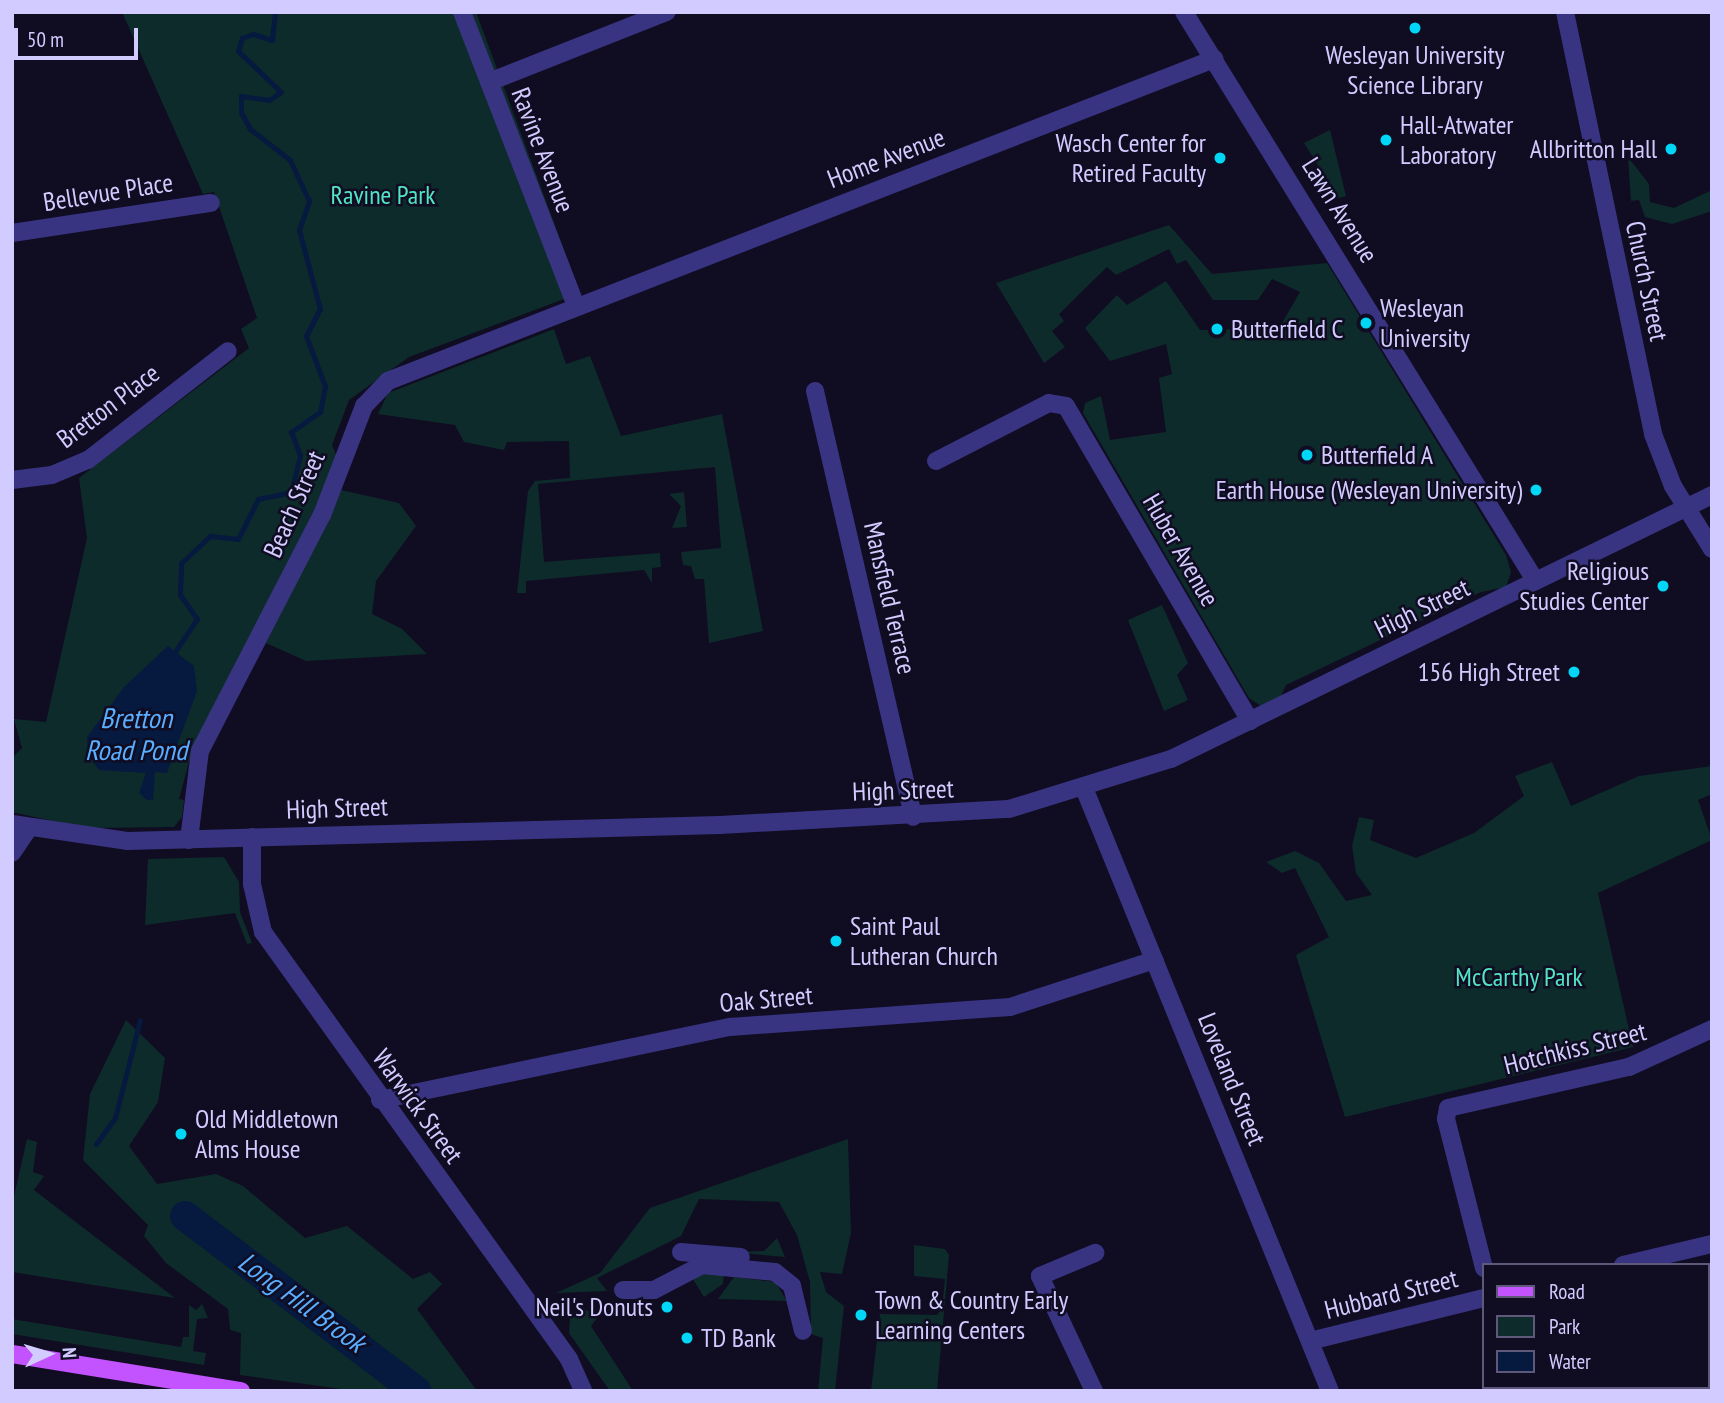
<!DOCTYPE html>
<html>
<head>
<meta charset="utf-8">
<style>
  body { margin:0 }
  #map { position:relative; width:1724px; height:1403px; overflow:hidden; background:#100c21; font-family:"PT Sans Narrow",sans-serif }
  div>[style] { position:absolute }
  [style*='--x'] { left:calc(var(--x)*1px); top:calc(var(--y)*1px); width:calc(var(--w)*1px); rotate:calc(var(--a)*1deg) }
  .green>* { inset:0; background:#0e2b2b }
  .water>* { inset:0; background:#06193f }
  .stream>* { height:5px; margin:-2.5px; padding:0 2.5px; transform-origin:2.5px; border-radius:2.5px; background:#06193f }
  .river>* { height:30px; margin:-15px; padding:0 15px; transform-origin:15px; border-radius:15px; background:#06193f }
  .minor>* { height:18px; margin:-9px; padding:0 9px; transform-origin:9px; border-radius:9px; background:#393482 }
  .major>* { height:18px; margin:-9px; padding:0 9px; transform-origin:9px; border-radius:9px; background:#c352ff }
  .dots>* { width:19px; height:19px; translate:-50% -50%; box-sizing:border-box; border:4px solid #100c21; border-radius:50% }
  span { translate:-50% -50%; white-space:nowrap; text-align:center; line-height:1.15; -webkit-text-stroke:5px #100c21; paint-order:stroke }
  .poi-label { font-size:26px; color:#d2cbff }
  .left { translate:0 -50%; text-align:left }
  .right { translate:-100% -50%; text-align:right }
  .street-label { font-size:26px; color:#d2cbff }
  .park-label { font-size:26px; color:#51e5c4 }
  .water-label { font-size:28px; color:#59aeff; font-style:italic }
  .frame { position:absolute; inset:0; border:14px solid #d2cbff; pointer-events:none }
  .legend { position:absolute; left:1482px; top:1263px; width:228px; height:126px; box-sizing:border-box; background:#100c21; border:2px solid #5e587a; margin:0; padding:9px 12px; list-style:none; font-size:21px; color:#d2cbff }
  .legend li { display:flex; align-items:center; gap:14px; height:35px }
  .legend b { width:35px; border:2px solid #5e587a }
  .north { position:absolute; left:14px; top:1319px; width:70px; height:70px; -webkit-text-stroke:5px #100c21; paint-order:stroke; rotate:86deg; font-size:19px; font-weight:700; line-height:28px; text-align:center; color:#d2cbff }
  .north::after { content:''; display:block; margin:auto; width:24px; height:32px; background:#d2cbff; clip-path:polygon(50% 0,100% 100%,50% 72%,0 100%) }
  .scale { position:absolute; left:14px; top:28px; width:124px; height:32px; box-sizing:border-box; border:4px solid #d2cbff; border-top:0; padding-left:9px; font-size:21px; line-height:24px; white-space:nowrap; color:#d2cbff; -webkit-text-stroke:5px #100c21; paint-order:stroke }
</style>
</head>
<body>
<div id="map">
  <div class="green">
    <div style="clip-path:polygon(122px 12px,476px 12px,580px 293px,409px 357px,349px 400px,332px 445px,337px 457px,309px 525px,193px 747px,179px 799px,184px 800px,182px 817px,174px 827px,85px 828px,12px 812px,12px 758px,22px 748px,14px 719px,46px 722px,87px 538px,79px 478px,249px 348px,241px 329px,257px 318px,214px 192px,203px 194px)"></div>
    <div style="clip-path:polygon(1330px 130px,1346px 196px,1339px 198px,1304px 143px)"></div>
    <div style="clip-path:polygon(1628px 157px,1649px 184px,1650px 202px,1674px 208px,1712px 190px,1712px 211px,1672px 224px,1645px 217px,1639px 200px,1631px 201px)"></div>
    <div style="clip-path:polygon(1169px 225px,1212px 274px,1327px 263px,1506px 555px,1511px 572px,1506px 587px,1481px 592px,1286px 685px,1280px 698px,1261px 706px,1249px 698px,1083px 413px,1085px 403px,1101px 396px,1110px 440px,1166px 432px,1159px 378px,1172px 374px,1166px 344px,1110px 361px,1085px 328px,1117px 295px,1127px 305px,1166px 281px,1200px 330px,1279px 328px,1300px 292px,1272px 279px,1258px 300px,1213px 300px,1186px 260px,1177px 264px,1169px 249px,1116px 275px,1107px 267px,1059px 314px,1064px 321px,1052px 331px,1065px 347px,1044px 363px,996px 283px)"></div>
    <div style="clip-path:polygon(554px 329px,566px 364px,590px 356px,621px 436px,722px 414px,763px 631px,709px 643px,704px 579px,695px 579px,691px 566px,683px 565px,681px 552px,721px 548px,715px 467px,538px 484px,544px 562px,660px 553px,661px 567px,652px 568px,652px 583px,644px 570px,526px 581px,526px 593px,517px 593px,528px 491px,535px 481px,570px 478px,569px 441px,507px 442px,504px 450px,464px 442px,455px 425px,378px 414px,388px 393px)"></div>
    <div style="clip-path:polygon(341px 490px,399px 503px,416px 526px,376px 581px,372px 614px,402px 629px,427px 654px,306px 661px,266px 643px)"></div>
    <div style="clip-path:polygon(684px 492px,687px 527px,672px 528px,681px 506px,669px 494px)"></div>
    <div style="clip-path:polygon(1162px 605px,1188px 663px,1177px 675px,1188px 700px,1164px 711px,1128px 620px)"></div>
    <div style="clip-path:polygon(1552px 762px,1571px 806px,1639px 776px,1712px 766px,1712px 794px,1698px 800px,1712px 840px,1598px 893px,1633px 1047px,1345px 1117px,1296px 955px,1329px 937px,1295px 868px,1282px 873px,1266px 862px,1295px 851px,1319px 863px,1346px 901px,1372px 895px,1356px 873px,1352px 846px,1359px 817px,1374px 820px,1370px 840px,1416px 858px,1474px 833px,1524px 796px,1515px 776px)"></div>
    <div style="clip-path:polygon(224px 857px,239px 882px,240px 912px,252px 943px,247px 944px,235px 913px,145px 925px,148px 859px)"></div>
    <div style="clip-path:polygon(126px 1020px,165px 1058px,158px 1102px,129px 1146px,157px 1184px,216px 1174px,243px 1186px,305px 1238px,347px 1226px,413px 1279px,430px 1272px,442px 1284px,417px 1309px,477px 1391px,356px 1391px,240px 1375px,241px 1333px,230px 1330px,228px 1309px,166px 1263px,144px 1236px,148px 1225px,83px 1160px,90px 1094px)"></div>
    <div style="clip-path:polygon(27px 1139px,37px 1142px,33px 1172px,44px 1176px,34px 1190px,175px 1298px,12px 1272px,12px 1205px)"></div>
    <div style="clip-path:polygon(848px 1139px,851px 1233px,842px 1274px,820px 1272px,826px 1292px,844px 1306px,835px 1391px,818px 1391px,823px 1338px,811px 1334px,810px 1282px,797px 1235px,779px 1202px,699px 1199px,681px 1236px,597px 1278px,607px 1291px,556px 1293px,600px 1273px,650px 1208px)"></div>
    <div style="clip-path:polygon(777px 1238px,785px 1257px,730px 1252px,764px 1251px)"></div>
    <div style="clip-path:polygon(914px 1245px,945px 1249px,949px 1255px,937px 1391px,871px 1391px,880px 1314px,937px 1315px,942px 1308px,945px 1279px,914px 1276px)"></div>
    <div style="clip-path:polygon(697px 1273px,724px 1273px,723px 1284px,704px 1297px,691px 1276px)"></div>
    <div style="clip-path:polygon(734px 1277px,775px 1282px,787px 1301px,718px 1299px)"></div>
    <div style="clip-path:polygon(202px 1304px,208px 1318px,197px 1319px,193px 1351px,206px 1353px,204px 1365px,12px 1334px,12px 1319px,181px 1347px,183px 1337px,189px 1337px,189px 1305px,196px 1310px)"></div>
    <div style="clip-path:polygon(585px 1310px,600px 1314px,591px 1326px,633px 1391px,610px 1391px,569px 1333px,570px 1318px)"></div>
  </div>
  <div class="water">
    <div style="clip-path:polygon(168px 646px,194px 666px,197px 691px,167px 773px,155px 772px,153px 800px,147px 800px,139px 793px,146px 773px,99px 770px,88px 755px,87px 737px,124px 687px)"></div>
  </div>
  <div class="stream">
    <div style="--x:172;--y:656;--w:45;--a:-56"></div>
    <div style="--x:197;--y:619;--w:29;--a:-125"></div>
    <div style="--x:180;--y:595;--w:32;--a:-88"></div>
    <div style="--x:181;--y:563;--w:40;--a:-43"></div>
    <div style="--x:210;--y:536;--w:28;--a:6"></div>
    <div style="--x:238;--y:539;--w:45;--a:-63.4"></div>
    <div style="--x:258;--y:499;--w:34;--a:-12"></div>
    <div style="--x:291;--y:492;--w:38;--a:-76"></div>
    <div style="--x:300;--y:455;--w:25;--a:-111"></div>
    <div style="--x:291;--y:432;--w:35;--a:-35"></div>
    <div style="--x:320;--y:412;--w:26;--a:-79"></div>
    <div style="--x:325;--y:386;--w:53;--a:-110.8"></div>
    <div style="--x:306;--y:336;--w:30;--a:-63"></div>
    <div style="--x:320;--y:309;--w:82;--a:-104.9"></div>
    <div style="--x:299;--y:230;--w:31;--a:-71"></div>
    <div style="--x:309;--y:201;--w:45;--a:-114.9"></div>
    <div style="--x:290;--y:160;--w:51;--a:-142.2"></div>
    <div style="--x:250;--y:129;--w:19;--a:-118"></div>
    <div style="--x:241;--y:112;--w:16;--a:-90"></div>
    <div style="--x:241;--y:96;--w:28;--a:8"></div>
    <div style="--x:269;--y:100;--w:14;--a:-34"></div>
    <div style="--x:281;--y:92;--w:59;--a:-136.4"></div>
    <div style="--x:238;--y:51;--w:14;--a:-73"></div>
    <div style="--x:242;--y:38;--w:12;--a:-20"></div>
    <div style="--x:253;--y:34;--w:20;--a:18"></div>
    <div style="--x:272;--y:40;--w:28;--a:-84"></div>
    <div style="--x:96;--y:1144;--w:32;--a:-54"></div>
    <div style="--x:115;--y:1118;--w:101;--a:-75.7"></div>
  </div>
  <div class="river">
    <div style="--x:185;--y:1216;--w:290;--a:37.1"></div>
  </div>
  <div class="minor">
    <div style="--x:462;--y:12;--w:315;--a:68.8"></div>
    <div style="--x:1184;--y:12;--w:668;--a:58.29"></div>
    <div style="--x:1565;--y:12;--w:431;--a:78.2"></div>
    <div style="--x:1653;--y:434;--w:56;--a:69"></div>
    <div style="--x:1673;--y:486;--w:74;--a:58.2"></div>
    <div style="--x:489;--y:82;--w:191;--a:-21.5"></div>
    <div style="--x:12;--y:233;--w:201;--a:-8.6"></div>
    <div style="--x:815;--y:391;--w:437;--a:77"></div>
    <div style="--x:936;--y:461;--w:127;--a:-27.2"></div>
    <div style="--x:1049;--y:403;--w:17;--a:10"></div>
    <div style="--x:1066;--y:406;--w:365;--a:59.7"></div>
    <div style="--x:12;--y:480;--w:40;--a:-7.1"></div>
    <div style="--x:52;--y:475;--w:39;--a:-23"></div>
    <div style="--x:88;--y:460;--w:177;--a:-37.9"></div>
    <div style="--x:1084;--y:788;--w:651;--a:67.81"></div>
    <div style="--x:12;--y:824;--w:116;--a:8.4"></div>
    <div style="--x:127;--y:841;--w:593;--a:-1.55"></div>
    <div style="--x:720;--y:825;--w:289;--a:-3.2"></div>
    <div style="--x:1009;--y:809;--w:170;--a:-17.2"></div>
    <div style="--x:1171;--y:759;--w:602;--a:-26.01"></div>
    <div style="--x:252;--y:837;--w:47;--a:90"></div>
    <div style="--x:252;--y:884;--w:49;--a:77.1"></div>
    <div style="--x:263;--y:932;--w:525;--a:54.37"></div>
    <div style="--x:569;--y:1359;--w:35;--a:66"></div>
    <div style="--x:189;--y:840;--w:90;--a:-83"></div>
    <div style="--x:200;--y:751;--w:266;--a:-62.7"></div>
    <div style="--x:322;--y:515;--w:117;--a:-68.9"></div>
    <div style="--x:364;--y:406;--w:35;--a:-46"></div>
    <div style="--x:388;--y:381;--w:887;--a:-21.3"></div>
    <div style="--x:12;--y:853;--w:30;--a:-56"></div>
    <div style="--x:380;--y:1100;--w:358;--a:-11.8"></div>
    <div style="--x:730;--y:1027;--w:281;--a:-4.1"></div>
    <div style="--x:1010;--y:1007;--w:152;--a:-18"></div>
    <div style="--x:681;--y:1252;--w:60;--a:4.8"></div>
    <div style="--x:1623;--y:1265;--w:91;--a:-13.3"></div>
    <div style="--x:1484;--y:1268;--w:154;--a:-104.3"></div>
    <div style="--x:1446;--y:1119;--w:11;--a:-80"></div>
    <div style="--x:1448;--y:1108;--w:186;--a:-12.8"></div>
    <div style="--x:1629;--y:1067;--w:91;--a:-24.6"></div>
    <div style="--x:623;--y:1290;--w:31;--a:0"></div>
    <div style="--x:654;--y:1290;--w:54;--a:-27.5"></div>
    <div style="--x:702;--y:1265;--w:73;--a:5.5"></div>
    <div style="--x:775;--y:1272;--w:22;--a:39"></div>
    <div style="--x:792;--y:1286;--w:46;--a:76.3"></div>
    <div style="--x:1310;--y:1341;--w:179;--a:-13.9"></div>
    <div style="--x:1094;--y:1391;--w:127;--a:-115.2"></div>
    <div style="--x:1040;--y:1276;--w:60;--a:-22.7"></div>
  </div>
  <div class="major">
    <div style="--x:12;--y:1354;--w:232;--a:9.2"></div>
  </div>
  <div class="dots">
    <div style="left:1415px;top:28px;background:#00d7f6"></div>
    <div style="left:1386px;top:140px;background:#00d7f6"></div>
    <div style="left:1671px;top:149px;background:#00d7f6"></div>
    <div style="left:1220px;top:158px;background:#00d7f6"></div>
    <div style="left:1366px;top:323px;background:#00d7f6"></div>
    <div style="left:1217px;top:329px;background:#00d7f6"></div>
    <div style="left:1307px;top:455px;background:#00d7f6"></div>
    <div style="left:1536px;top:490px;background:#00d7f6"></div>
    <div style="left:1663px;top:586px;background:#00d7f6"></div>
    <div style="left:1574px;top:672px;background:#00d7f6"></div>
    <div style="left:836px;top:941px;background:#00d7f6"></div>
    <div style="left:181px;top:1134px;background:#00d7f6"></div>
    <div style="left:667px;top:1307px;background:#00d7f6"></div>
    <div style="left:861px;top:1315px;background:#00d7f6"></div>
    <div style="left:687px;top:1338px;background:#00d7f6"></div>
  </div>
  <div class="poi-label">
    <span style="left:1415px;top:70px">Wesleyan University<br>Science Library</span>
    <span class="left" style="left:1400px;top:140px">Hall-Atwater<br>Laboratory</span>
    <span class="right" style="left:1206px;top:158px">Wasch Center for<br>Retired Faculty</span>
    <span class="right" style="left:1657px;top:149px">Allbritton Hall</span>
    <span class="left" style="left:1380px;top:323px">Wesleyan<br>University</span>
    <span class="left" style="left:1231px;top:329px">Butterfield C</span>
    <span class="left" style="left:1321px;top:455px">Butterfield A</span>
    <span class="right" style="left:1522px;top:490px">Earth House (Wesleyan University)</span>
    <span class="right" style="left:1649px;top:586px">Religious<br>Studies Center</span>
    <span class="right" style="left:1560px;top:672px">156 High Street</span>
    <span class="left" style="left:850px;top:941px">Saint Paul<br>Lutheran Church</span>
    <span class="left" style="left:195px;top:1134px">Old Middletown<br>Alms House</span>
    <span class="left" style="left:875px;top:1315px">Town &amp; Country Early<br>Learning Centers</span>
    <span class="right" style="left:653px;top:1307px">Neil's Donuts</span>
    <span class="left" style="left:701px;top:1338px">TD Bank</span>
  </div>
  <div class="street-label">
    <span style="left:543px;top:150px;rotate:69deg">Ravine Avenue</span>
    <span style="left:886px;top:158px;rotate:-21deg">Home Avenue</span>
    <span style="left:108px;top:192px;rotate:-9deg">Bellevue Place</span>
    <span style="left:1340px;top:210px;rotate:58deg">Lawn Avenue</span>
    <span style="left:1647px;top:281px;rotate:78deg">Church Street</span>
    <span style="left:108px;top:406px;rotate:-37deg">Bretton Place</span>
    <span style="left:294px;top:504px;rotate:-66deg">Beach Street</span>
    <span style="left:1181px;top:550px;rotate:60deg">Huber Avenue</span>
    <span style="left:890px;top:598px;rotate:77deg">Mansfield Terrace</span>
    <span style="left:1422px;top:608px;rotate:-26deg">High Street</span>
    <span style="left:903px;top:790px;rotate:-2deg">High Street</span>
    <span style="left:337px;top:808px;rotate:-2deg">High Street</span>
    <span style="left:766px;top:999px;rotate:-5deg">Oak Street</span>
    <span style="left:1575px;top:1048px;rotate:-14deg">Hotchkiss Street</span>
    <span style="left:1232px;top:1079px;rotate:68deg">Loveland Street</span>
    <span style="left:418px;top:1106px;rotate:54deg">Warwick Street</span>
    <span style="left:1391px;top:1294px;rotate:-14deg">Hubbard Street</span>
  </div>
  <div class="park-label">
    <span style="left:383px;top:195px">Ravine Park</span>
    <span style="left:1519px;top:977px">McCarthy Park</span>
  </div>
  <div class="water-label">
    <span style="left:136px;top:734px">Bretton<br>Road Pond</span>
    <span style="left:302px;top:1302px;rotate:36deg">Long Hill Brook</span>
  </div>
  <div class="frame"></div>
  <ul class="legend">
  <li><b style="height:9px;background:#c352ff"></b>Road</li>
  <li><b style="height:19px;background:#0e2b2b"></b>Park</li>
  <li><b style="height:19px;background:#06193f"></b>Water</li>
  </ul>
  <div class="north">N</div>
  <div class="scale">50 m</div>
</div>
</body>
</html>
